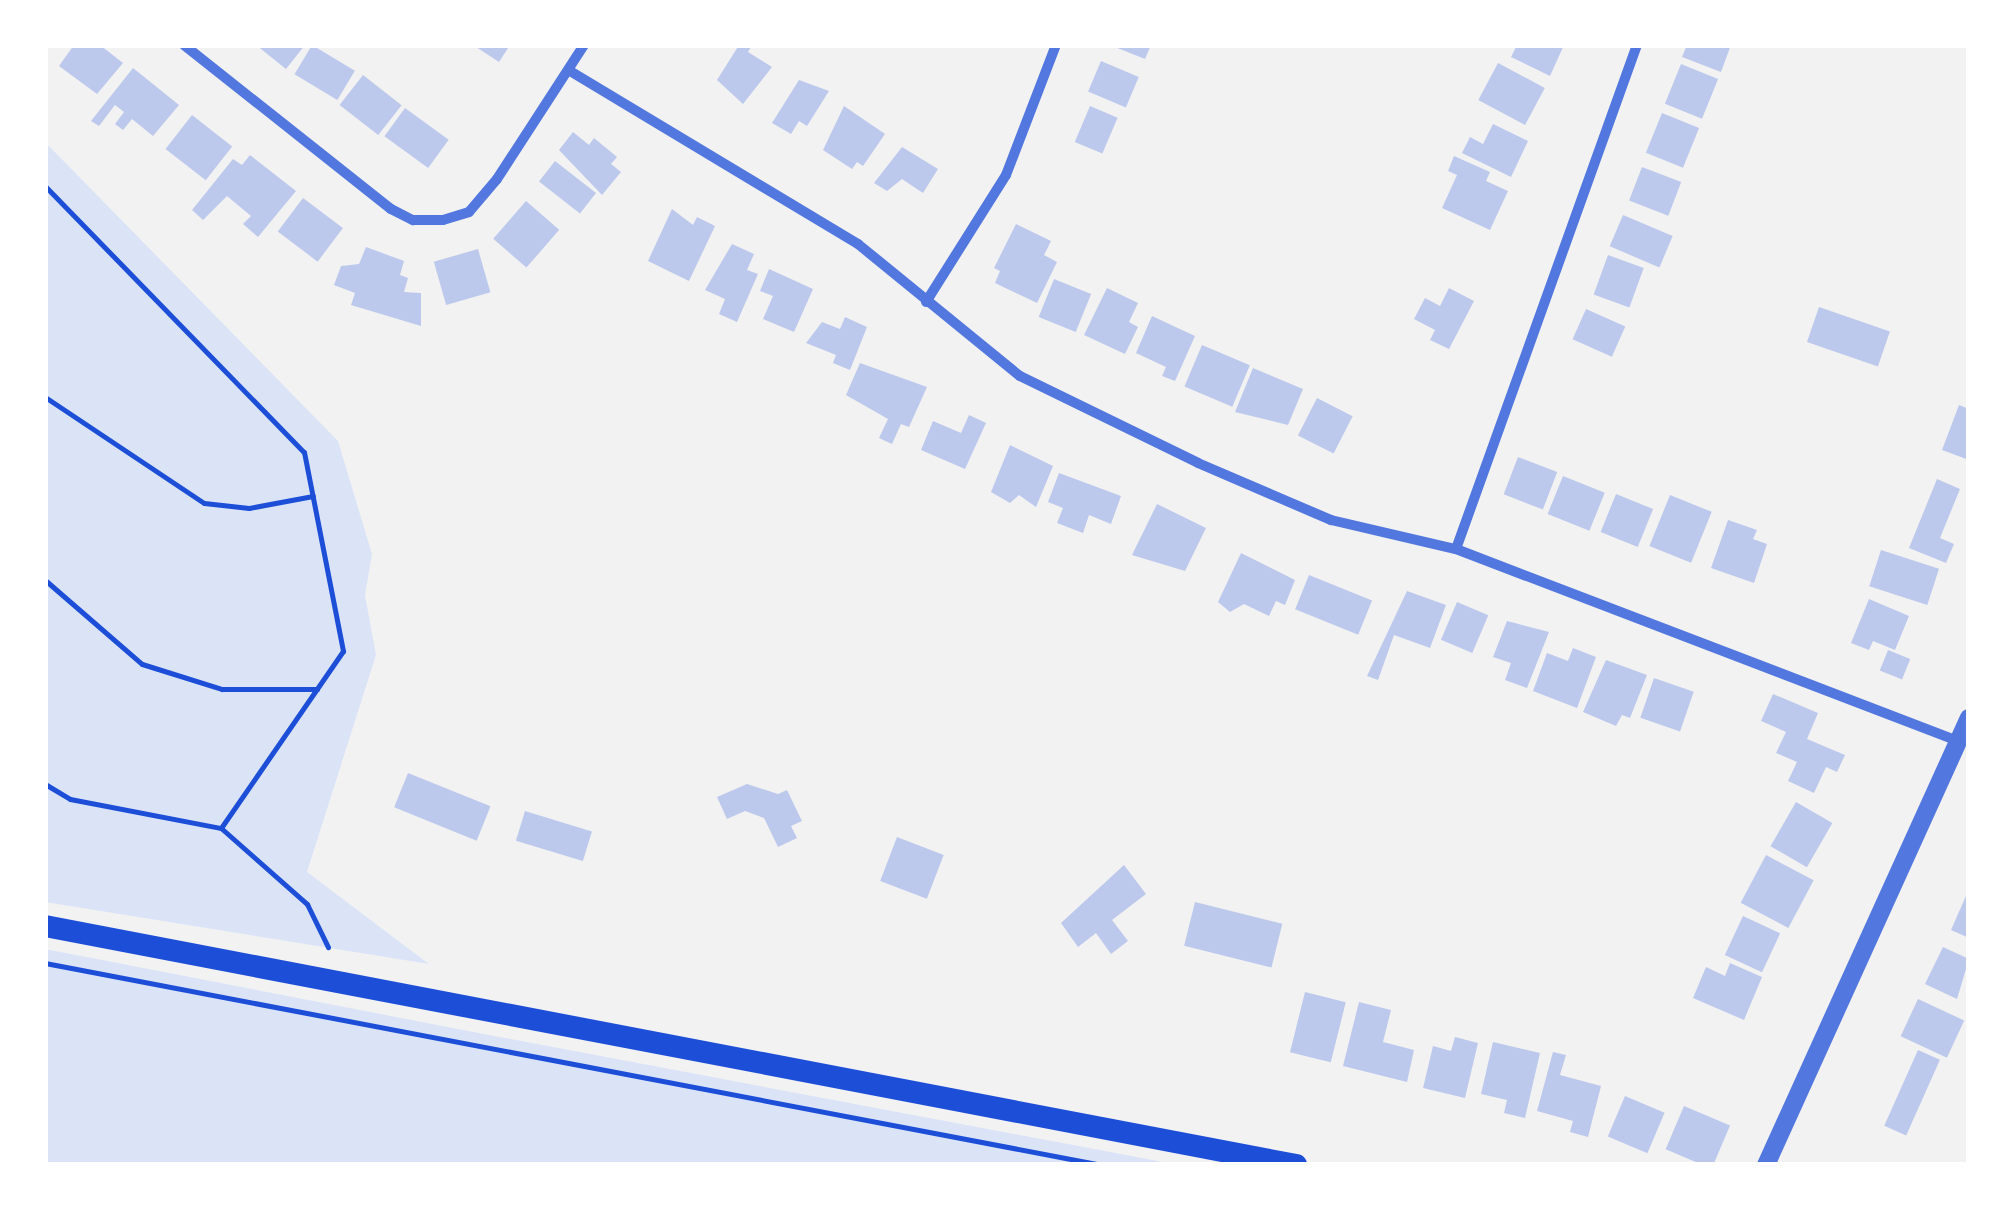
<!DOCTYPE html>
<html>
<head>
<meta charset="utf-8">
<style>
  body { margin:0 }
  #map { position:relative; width:2014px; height:1210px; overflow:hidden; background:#f2f2f2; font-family:"Crimson Pro",serif }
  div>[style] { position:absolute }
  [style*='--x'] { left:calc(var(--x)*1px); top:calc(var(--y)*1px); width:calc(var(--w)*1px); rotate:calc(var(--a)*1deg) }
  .green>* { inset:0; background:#dbe4f7 }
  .building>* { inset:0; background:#bdc9ec; transform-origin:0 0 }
  .path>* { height:5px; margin:-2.5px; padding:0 2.5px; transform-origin:2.5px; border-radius:2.5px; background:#1d4ed8 }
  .minor>* { height:10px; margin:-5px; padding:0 5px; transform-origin:5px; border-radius:5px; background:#5277de }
  .tertiary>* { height:18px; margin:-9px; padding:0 9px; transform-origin:9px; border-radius:9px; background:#5277de }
  .primary>* { height:22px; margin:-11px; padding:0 11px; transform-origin:11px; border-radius:11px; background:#1d4ed8 }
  span { translate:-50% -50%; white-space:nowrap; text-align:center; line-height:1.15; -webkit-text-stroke:8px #fff; paint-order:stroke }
  .frame { position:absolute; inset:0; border:48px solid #fff; pointer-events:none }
</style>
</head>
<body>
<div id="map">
  <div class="green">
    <div style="clip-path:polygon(45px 142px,338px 441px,372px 554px,365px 595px,376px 655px,307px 872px,429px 964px,45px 902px)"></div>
    <div style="clip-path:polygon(45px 949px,489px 1035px,1179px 1165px,45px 1165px)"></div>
  </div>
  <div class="building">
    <div style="clip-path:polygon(74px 45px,100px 45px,123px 63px,97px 94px,59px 66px)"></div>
    <div style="clip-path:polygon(256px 45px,305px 45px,286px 69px)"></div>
    <div style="left:312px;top:45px;width:50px;height:34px;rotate:31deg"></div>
    <div style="clip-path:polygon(473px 45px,510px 45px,499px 62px)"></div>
    <div style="clip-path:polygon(739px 45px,752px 45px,748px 52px,772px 67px,743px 104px,717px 80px)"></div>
    <div style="clip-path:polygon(1110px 45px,1151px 45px,1145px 59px)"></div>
    <div style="clip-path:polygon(1517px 45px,1564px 45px,1550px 76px,1511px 57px)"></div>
    <div style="clip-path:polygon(1687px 45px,1731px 45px,1721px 72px,1682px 57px)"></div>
    <div style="left:1101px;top:61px;width:41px;height:33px;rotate:23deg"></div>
    <div style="left:1498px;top:63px;width:53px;height:42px;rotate:28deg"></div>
    <div style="left:1681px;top:64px;width:40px;height:43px;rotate:22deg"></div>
    <div style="clip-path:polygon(133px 68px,179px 105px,153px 136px,132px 119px,123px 130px,115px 124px,124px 112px,115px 105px,99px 126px,91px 121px)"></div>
    <div style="left:363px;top:75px;width:49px;height:38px;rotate:38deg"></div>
    <div style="clip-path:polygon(799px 80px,829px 91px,807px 126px,799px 121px,791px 134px,772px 123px)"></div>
    <div style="clip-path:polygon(844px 106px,885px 134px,863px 166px,857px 162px,852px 169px,823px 150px)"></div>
    <div style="left:1090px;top:106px;width:30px;height:39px;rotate:23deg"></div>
    <div style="left:405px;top:108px;width:54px;height:35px;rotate:36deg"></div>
    <div style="left:1662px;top:113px;width:40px;height:43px;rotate:22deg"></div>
    <div style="left:192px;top:115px;width:51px;height:43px;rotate:38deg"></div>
    <div style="clip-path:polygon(1493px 124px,1528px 141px,1511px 177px,1462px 153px,1470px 137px,1483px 144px)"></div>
    <div style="clip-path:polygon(573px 132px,589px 145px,594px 138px,617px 157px,611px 164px,621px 172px,602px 195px,559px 150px)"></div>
    <div style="clip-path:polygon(902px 147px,938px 169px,923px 193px,902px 179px,887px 191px,874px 183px)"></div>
    <div style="clip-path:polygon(250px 155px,296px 191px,258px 237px,243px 224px,251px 216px,227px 196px,203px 220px,192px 210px,233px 159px,242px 165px)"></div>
    <div style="clip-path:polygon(1454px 156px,1490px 172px,1486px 181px,1508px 191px,1490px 230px,1442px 208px,1457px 175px,1448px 171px)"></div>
    <div style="left:555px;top:161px;width:52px;height:26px;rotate:38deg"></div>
    <div style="left:1642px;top:167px;width:42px;height:36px;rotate:21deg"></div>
    <div style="left:303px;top:198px;width:50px;height:42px;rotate:37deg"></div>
    <div style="left:526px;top:201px;width:44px;height:50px;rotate:41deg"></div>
    <div style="clip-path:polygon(672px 209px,693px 225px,697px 217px,715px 226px,689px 281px,648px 261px)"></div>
    <div style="left:1623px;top:215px;width:54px;height:34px;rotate:23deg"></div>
    <div style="clip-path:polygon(1016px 224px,1051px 241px,1044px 255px,1057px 262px,1037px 303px,995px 283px,1000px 271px,994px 268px)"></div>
    <div style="clip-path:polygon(732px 244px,754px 254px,747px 270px,758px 274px,737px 322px,719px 314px,725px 299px,705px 290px)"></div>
    <div style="clip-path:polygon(366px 247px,404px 261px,400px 275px,408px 278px,404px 292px,421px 293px,421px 326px,351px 305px,355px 293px,334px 285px,341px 266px,359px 264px)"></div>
    <div style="left:478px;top:249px;width:45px;height:46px;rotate:74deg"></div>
    <div style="left:1608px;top:255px;width:38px;height:42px;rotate:20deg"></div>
    <div style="clip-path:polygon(769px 269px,813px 289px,794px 332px,763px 319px,773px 296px,760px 291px)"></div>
    <div style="left:1054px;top:279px;width:40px;height:41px;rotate:22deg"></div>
    <div style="clip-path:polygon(1107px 288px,1138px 303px,1129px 322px,1138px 327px,1125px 354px,1084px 335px)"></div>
    <div style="clip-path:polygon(1449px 288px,1474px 301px,1449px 349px,1430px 340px,1435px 330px,1414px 319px,1425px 298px,1440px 306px)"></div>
    <div style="left:1819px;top:307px;width:75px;height:37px;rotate:19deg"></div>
    <div style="left:1586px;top:309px;width:43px;height:33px;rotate:24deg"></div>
    <div style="clip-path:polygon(1152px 316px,1195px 336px,1175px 381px,1162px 376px,1166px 367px,1136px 353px)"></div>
    <div style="clip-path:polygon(845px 317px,867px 327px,850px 370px,833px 363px,836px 355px,806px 343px,822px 322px,840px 329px)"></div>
    <div style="left:1202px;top:345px;width:52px;height:45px;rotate:23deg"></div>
    <div style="clip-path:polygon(860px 363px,927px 387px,909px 427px,901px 424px,892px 444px,879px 438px,888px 419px,846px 395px)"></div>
    <div style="clip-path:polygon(1253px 368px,1303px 389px,1288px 425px,1235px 412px)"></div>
    <div style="left:1317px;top:398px;width:40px;height:42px;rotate:27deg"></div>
    <div style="clip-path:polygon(1959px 405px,1969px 409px,1969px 460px,1942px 450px)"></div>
    <div style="clip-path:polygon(969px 415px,986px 423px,965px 469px,921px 450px,933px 421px,961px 433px)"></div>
    <div style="clip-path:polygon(1010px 445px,1053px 466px,1036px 507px,1019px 495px,1010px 503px,991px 492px)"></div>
    <div style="left:1518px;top:457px;width:42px;height:40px;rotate:21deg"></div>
    <div style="clip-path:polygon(1059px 473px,1121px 496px,1111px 524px,1089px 515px,1083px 533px,1057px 523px,1063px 508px,1048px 502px)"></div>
    <div style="left:1563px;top:476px;width:45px;height:41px;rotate:22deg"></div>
    <div style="clip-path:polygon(1937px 479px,1960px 489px,1940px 538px,1954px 544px,1946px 563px,1909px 548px)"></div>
    <div style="left:1616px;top:494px;width:40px;height:41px;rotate:22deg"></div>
    <div style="left:1670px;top:495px;width:45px;height:55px;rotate:22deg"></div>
    <div style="clip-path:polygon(1157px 504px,1206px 528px,1185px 571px,1132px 555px)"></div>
    <div style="clip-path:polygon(1728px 520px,1757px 530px,1753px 539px,1767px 544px,1754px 583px,1711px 568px)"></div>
    <div style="left:1881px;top:550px;width:61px;height:38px;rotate:18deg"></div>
    <div style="clip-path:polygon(1241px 553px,1295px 580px,1285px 605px,1276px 601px,1269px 616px,1244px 604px,1230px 612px,1218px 602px)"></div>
    <div style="left:1309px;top:575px;width:68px;height:37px;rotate:22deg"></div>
    <div style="clip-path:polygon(1407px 591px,1446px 605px,1430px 648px,1394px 635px,1378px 680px,1367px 676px)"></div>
    <div style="clip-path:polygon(1869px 599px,1909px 616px,1895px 650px,1873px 641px,1869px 650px,1851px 643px)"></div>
    <div style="left:1457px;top:602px;width:34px;height:41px;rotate:23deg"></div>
    <div style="clip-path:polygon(1507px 621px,1549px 632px,1527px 688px,1505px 680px,1511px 663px,1493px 657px)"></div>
    <div style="clip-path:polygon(1573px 648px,1596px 657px,1577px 708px,1533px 691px,1547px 653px,1568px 661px)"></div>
    <div style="left:1888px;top:650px;width:24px;height:22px;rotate:22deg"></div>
    <div style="clip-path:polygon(1606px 660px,1647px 675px,1630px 718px,1622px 715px,1616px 726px,1583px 712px)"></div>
    <div style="left:1654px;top:678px;width:42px;height:42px;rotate:19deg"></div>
    <div style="clip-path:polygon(1773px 694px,1818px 713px,1807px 739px,1845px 755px,1837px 772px,1826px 767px,1814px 793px,1788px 781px,1797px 762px,1776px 753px,1786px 732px,1761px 721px)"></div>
    <div style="left:408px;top:773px;width:89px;height:37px;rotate:22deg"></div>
    <div style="clip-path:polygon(747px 784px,778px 794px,787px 790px,802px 821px,791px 826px,797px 838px,778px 847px,764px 818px,745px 811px,727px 819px,717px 797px)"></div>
    <div style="left:1796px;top:802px;width:42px;height:51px;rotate:30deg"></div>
    <div style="left:525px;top:811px;width:70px;height:31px;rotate:17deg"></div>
    <div style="left:897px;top:837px;width:50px;height:47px;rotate:21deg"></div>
    <div style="left:1766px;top:855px;width:54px;height:54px;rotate:28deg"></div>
    <div style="clip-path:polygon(1124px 865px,1146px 894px,1112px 920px,1128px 941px,1111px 954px,1096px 933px,1078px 947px,1061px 923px)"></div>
    <div style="clip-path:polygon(1969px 889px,1969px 938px,1951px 930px)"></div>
    <div style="left:1195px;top:902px;width:90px;height:45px;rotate:14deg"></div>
    <div style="left:1743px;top:916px;width:41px;height:43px;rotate:25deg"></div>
    <div style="clip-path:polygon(1943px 947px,1969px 959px,1957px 999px,1925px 984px)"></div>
    <div style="clip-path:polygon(1730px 963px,1762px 977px,1744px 1020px,1693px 998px,1706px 967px,1725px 976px)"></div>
    <div style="left:1305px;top:992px;width:42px;height:62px;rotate:14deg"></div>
    <div style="left:1918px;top:999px;width:51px;height:41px;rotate:25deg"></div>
    <div style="clip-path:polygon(1359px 1002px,1391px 1010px,1383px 1042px,1414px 1050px,1407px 1082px,1343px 1066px)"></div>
    <div style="clip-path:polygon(1455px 1037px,1478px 1043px,1465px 1098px,1423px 1088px,1433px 1046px,1451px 1051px)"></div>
    <div style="clip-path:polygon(1493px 1042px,1540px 1053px,1525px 1118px,1504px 1113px,1507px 1100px,1481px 1094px)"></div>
    <div style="left:1918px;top:1050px;width:24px;height:83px;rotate:24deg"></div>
    <div style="clip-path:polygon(1553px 1052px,1566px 1055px,1560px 1075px,1601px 1086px,1588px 1137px,1570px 1132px,1573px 1121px,1537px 1111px)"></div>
    <div style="left:1625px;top:1096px;width:43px;height:44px;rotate:23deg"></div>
    <div style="left:1684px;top:1106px;width:50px;height:47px;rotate:23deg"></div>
  </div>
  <div class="path">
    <div style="--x:45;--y:186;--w:371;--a:45.8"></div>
    <div style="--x:304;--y:452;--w:203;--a:78.9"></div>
    <div style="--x:343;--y:651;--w:215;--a:124.6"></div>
    <div style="--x:45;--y:397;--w:191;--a:33.7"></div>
    <div style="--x:204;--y:503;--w:45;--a:6.3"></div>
    <div style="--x:249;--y:508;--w:65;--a:-10.6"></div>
    <div style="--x:45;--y:580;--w:128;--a:40.9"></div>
    <div style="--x:142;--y:664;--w:84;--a:17.4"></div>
    <div style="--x:222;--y:689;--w:95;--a:0"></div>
    <div style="--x:45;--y:784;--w:29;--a:31"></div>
    <div style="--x:70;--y:799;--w:154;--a:10.9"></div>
    <div style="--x:221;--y:828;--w:115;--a:41.5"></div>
    <div style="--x:307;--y:904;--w:48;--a:64"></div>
    <div style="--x:45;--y:963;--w:1076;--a:10.82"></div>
  </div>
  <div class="minor">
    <div style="--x:184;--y:45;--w:264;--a:38.4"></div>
    <div style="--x:391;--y:209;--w:25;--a:27"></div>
    <div style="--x:413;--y:220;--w:30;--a:0"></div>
    <div style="--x:443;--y:220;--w:27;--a:-17"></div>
    <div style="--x:469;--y:212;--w:43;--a:-49.7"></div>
    <div style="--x:497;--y:179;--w:160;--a:-57"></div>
    <div style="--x:570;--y:71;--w:336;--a:31"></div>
    <div style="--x:858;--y:244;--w:209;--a:39.2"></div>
    <div style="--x:1020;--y:376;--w:198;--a:26"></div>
    <div style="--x:1198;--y:463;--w:145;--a:23.2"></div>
    <div style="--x:1331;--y:520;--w:128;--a:13.1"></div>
    <div style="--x:1456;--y:549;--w:537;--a:20.93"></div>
    <div style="--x:926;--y:302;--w:150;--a:-57.8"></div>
    <div style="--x:1006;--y:175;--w:139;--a:-69"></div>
    <div style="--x:1456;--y:549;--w:536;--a:-70.25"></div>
  </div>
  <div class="tertiary">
    <div style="--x:1766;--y:1165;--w:491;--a:-65.6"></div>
  </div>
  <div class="primary">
    <div style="--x:45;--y:926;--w:1274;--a:10.82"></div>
  </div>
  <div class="frame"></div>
</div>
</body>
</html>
